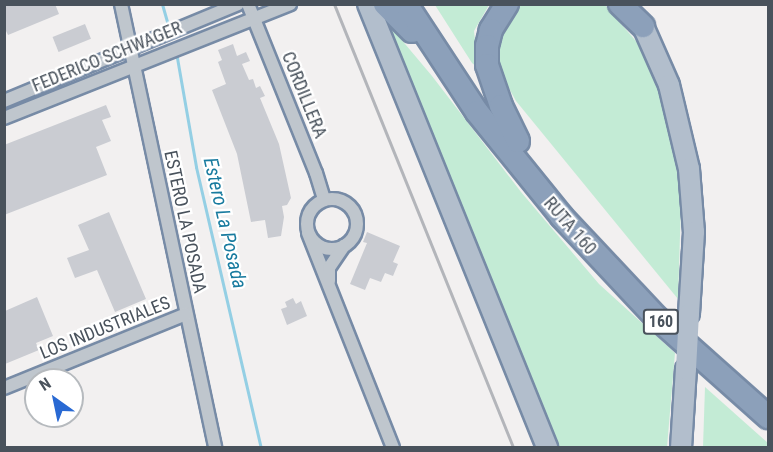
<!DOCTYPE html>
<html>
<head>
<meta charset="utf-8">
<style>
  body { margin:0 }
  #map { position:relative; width:773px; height:452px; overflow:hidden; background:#f2f0f0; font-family:"Roboto Condensed",sans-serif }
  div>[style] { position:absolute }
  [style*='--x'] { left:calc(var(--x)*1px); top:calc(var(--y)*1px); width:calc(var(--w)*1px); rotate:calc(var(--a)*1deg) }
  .green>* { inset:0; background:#c3ebd5 }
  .stream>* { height:3px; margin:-1.5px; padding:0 1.5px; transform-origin:1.5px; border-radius:1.5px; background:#94cfe4 }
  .building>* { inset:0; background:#caccd2; transform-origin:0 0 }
  .roads { filter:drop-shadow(2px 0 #778ba6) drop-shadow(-2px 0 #778ba6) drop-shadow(0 2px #778ba6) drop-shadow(0 -2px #778ba6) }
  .minor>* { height:12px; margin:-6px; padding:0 6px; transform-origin:6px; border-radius:6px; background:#bfc6cd }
  .minor>.ring { margin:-6px; padding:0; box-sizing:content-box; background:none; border:12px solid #bfc6cd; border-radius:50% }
  .primary>* { height:20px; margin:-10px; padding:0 10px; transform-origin:10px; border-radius:10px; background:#b2becc }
  .motorway>* { height:22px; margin:-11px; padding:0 11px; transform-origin:11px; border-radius:11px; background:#8ca0ba }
  .rail>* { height:3px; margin:-1.5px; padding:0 1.5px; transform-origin:1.5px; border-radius:1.5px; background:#b3b5ba }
  .primary-bridge>* { height:20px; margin:-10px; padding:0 10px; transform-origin:10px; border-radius:10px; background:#b2becc }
  span { translate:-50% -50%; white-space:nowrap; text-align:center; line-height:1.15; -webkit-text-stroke:4.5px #fff; paint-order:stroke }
  .shield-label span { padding:2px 4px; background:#fff; border:2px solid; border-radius:4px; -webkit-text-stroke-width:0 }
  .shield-label { font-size:16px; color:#49525c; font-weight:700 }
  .street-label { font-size:18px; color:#49525c }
  .water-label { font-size:20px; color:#197b9f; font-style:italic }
  .frame { position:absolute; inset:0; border:6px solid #49525c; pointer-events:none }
  .north { position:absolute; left:24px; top:368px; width:60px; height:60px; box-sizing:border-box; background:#fff; border:2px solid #b6babe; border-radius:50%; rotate:327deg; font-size:16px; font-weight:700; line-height:24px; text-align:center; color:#49525c }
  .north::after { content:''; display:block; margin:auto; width:21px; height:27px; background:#2969d3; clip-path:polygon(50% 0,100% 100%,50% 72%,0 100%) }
</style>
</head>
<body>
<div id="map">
  <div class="green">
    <div style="clip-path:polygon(604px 4px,641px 47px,669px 107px,681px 203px,678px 299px,516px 101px,501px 74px,495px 41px,498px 27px,519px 6px)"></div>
    <div style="clip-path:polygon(435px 5px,489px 5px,474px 31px,478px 68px,472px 63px)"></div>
    <div style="clip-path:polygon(379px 13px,432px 76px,521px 192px,599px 284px,675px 353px,667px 447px,556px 447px)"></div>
    <div style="clip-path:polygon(705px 387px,768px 443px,768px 447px,703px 447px)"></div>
  </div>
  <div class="stream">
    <div style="--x:162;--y:4;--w:26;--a:74"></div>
    <div style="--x:176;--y:52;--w:117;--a:80.1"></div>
    <div style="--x:196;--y:167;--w:288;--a:77"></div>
  </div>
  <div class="building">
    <div style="clip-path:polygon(4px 4px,55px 4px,59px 14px,8px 35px,4px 27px)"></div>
    <div style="left:85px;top:24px;width:16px;height:35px;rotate:68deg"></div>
    <div style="clip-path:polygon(233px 44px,237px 56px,246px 52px,250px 61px,242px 64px,249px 80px,253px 79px,256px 88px,260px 86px,265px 96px,260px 98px,279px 144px,291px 198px,287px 205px,282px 206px,284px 217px,281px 236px,268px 238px,265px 220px,251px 222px,237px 154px,212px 90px,226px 84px,218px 62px,222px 60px,218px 50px)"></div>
    <div style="clip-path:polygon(106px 105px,111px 117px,102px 120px,111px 141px,96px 147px,107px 175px,4px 215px,4px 145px)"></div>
    <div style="clip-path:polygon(109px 212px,146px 299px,115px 312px,97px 270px,75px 278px,67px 258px,89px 250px,78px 225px)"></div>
    <div style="clip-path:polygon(367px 232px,400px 246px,393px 262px,398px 264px,393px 276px,385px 273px,381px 282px,370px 278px,365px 290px,350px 284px,367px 243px,363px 242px)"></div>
    <div style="clip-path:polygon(37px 297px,53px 336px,36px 343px,39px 350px,5px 364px,5px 311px)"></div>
    <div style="clip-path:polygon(293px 298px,296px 304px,301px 301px,307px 316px,287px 325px,281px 309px,287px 307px,285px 302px)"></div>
  </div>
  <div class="roads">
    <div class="minor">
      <div style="--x:121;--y:4;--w:454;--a:78"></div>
      <div style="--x:248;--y:4;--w:182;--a:68.1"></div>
      <div style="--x:316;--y:173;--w:28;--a:73"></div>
      <div style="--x:4;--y:101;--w:253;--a:-22.5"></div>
      <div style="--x:4;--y:118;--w:308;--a:-21.7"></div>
      <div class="ring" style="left:307px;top:199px;width:38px;height:38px"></div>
      <div style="--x:308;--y:233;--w:231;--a:68.4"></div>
      <div style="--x:329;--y:281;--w:13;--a:-90"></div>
      <div style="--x:329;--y:268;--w:27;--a:-56"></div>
      <div style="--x:4;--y:388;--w:196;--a:-22.1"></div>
    </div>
    <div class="primary">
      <div style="--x:368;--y:4;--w:479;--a:68"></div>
      <div style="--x:643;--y:26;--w:64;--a:66.2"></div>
      <div style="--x:669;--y:85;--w:86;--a:76.6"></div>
      <div style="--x:689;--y:169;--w:63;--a:85.5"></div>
      <div style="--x:694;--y:232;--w:82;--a:93.5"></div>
      <div style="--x:681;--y:448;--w:79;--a:-86.4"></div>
    </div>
    <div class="motorway">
      <div style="--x:385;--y:4;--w:38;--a:45"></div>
      <div style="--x:406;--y:4;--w:129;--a:56.7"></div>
      <div style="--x:477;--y:112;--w:135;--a:51"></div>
      <div style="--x:562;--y:217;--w:139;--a:46.8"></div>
      <div style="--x:657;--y:318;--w:149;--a:41.7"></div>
      <div style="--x:507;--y:4;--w:31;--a:122"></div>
      <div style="--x:491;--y:30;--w:16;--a:104"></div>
      <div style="--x:487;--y:46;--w:19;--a:90"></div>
      <div style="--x:487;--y:65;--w:43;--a:71.1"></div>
      <div style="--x:501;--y:106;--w:39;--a:64"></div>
      <div style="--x:620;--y:4;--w:32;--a:44"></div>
    </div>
  </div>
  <div class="rail">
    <div style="--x:334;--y:4;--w:479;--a:68"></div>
  </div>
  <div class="primary-bridge">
    <div style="--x:686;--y:369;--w:55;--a:-86.9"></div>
  </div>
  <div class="shield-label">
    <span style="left:661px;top:322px">160</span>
  </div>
  <div class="street-label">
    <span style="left:107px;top:57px;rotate:-22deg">FEDERICO SCHWAGER</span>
    <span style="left:304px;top:95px;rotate:68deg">CORDILLERA</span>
    <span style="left:185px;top:222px;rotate:78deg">ESTERO LA POSADA</span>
    <span style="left:570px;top:226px;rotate:49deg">RUTA 160</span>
    <span style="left:105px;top:328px;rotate:-22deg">LOS INDUSTRIALES</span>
  </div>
  <div class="water-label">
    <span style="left:225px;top:223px;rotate:77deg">Estero La Posada</span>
  </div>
  <div class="frame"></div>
  <div class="north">N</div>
</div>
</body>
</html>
